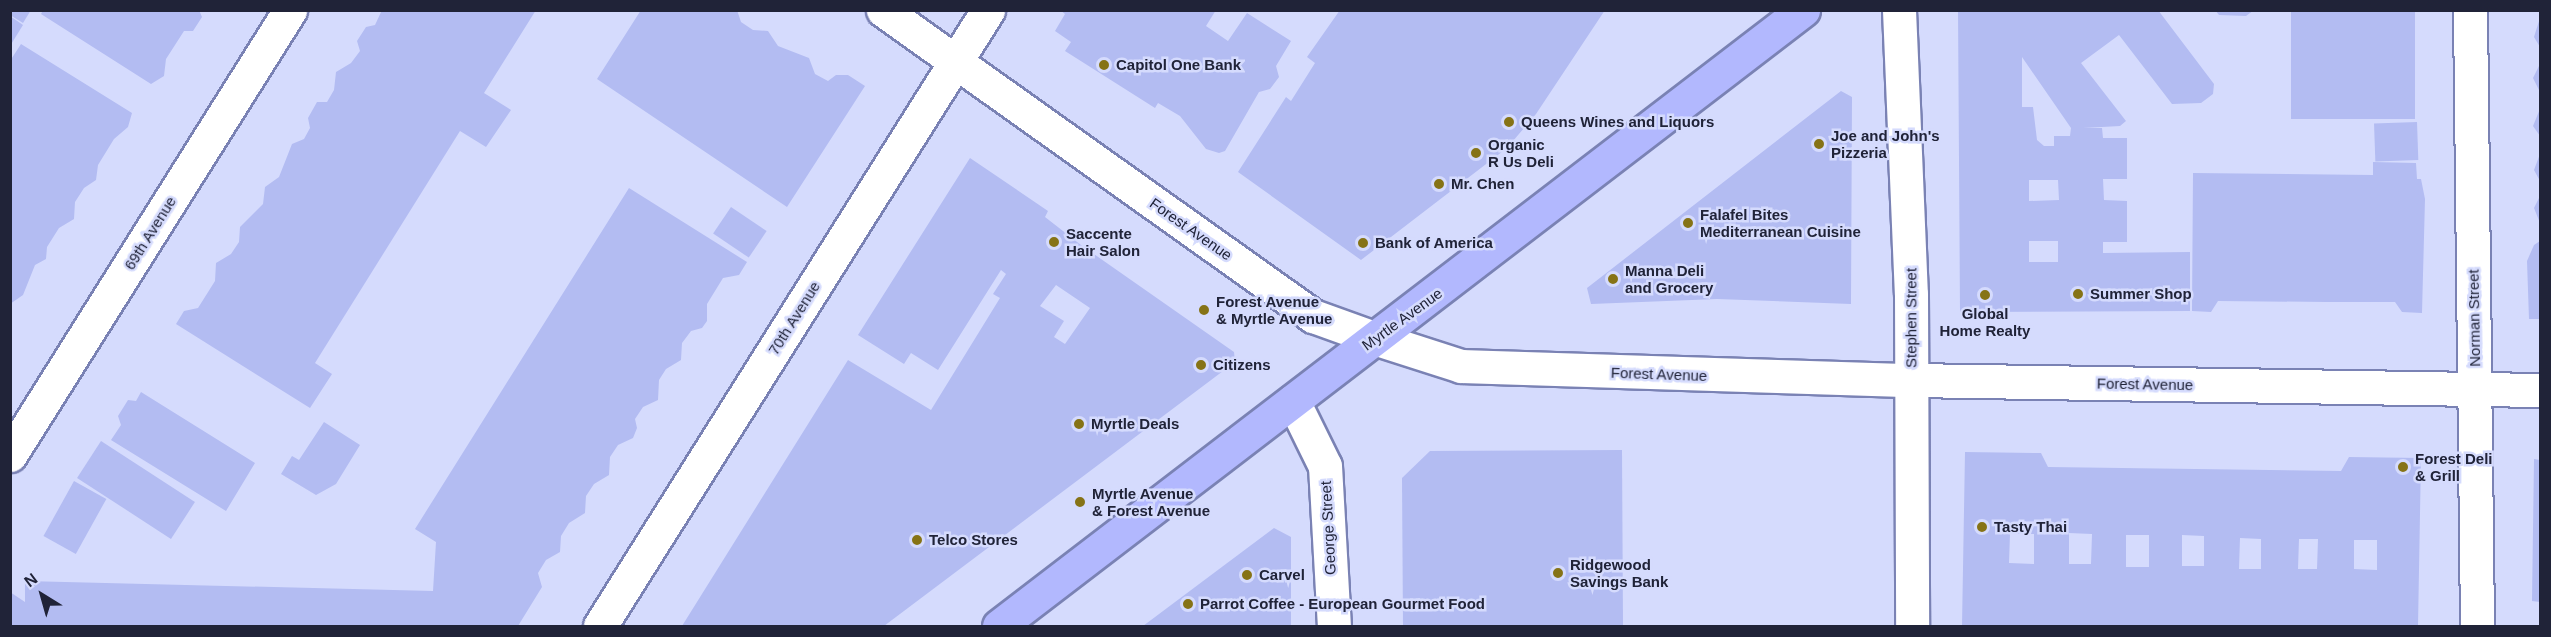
<!DOCTYPE html>
<html>
<head>
<meta charset="utf-8">
<style>
  body { margin:0 }
  #map { position:relative; width:2551px; height:637px; overflow:hidden; background:#d5dbfd; font-family:Arial,sans-serif }
  div>[style] { position:absolute }
  [style*='--x'] { left:calc(var(--x)*1px); top:calc(var(--y)*1px); width:calc(var(--w)*1px); rotate:calc(var(--a)*1deg) }
  .building>* { inset:0; background:#b3bcf2; transform-origin:0 0 }
  .roads { filter:drop-shadow(2px 0 #7a82b4) drop-shadow(-2px 0 #7a82b4) drop-shadow(0 2px #7a82b4) drop-shadow(0 -2px #7a82b4) }
  .minor>* { height:33px; margin:-16.5px; padding:0 16.5px; transform-origin:16.5px; border-radius:16.5px; background:#fff }
  .tertiary>* { height:33px; margin:-16.5px; padding:0 16.5px; transform-origin:16.5px; border-radius:16.5px; background:#fff }
  .primary>* { height:33px; margin:-16.5px; padding:0 16.5px; transform-origin:16.5px; border-radius:16.5px; background:#b2b8fe }
  .dots>* { width:16px; height:16px; translate:-50% -50%; box-sizing:border-box; border:3px solid #d5dbfd; border-radius:50% }
  span { translate:-50% -50%; white-space:nowrap; text-align:center; line-height:1.15; -webkit-text-stroke:5px #d5dbfd; paint-order:stroke }
  .poi-label { font-size:15px; color:#202338; font-weight:700 }
  .left { translate:0 -50%; text-align:left }
  .street-label { font-size:15px; color:#202338 }
  .frame { position:absolute; inset:0; border:12px solid #202338; pointer-events:none }
  .north { position:absolute; left:12px; top:565px; width:60px; height:60px; -webkit-text-stroke:4px #d5dbfd; paint-order:stroke; rotate:323deg; font-size:16px; font-weight:700; line-height:24px; text-align:center; color:#202338 }
  .north::after { content:''; display:block; margin:auto; width:21px; height:27px; background:#202338; clip-path:polygon(50% 0,100% 100%,50% 72%,0 100%) }
</style>
</head>
<body>
<div id="map">
  <div class="building">
    <div style="clip-path:polygon(10px 10px,31px 10px,23px 23px,10px 15px)"></div>
    <div style="clip-path:polygon(43px 10px,199px 10px,202px 17px,193px 31px,184px 31px,166px 59px,164px 76px,151px 84px,41px 14px)"></div>
    <div style="clip-path:polygon(382px 10px,536px 10px,484px 93px,511px 110px,486px 147px,460px 131px,315px 363px,332px 374px,310px 408px,176px 324px,184px 311px,198px 308px,215px 281px,216px 263px,231px 254px,239px 242px,240px 227px,263px 204px,265px 187px,279px 177px,292px 144px,304px 139px,310px 128px,308px 118px,317px 102px,327px 102px,334px 90px,336px 72px,351px 63px,360px 51px,357px 41px,366px 27px,375px 25px)"></div>
    <div style="clip-path:polygon(641px 10px,737px 10px,741px 22px,753px 30px,768px 31px,778px 46px,809px 58px,815px 74px,828px 81px,836px 75px,848px 75px,865px 86px,787px 207px,597px 79px)"></div>
    <div style="clip-path:polygon(1060px 10px,1216px 10px,1206px 26px,1228px 41px,1247px 13px,1291px 41px,1276px 66px,1279px 77px,1270px 89px,1259px 92px,1225px 151px,1219px 153px,1206px 149px,1180px 116px,1158px 103px,1155px 108px,1065px 51px,1071px 42px,1055px 31px,1065px 14px)"></div>
    <div style="clip-path:polygon(1340px 10px,1605px 10px,1536px 114px,1507px 148px,1361px 260px,1238px 172px,1286px 97px,1291px 101px,1315px 63px,1307px 57px)"></div>
    <div style="clip-path:polygon(evenodd,1958px 10px,2158px 10px,2214px 84px,2213px 94px,2201px 103px,2172px 104px,2119px 35px,2081px 63px,2126px 121px,2120px 126px,2083px 128px,2102px 128px,2103px 138px,2127px 138px,2127px 179px,2103px 179px,2104px 200px,2127px 201px,2127px 242px,2103px 242px,2103px 253px,2190px 252px,2190px 311px,1960px 312px,1958px 10px,2022px 57px,2071px 128px,2070px 136px,2054px 136px,2054px 146px,2044px 146px,2037px 140px,2033px 107px,2022px 107px,2022px 57px,1958px 10px,2029px 180px,2058px 180px,2059px 200px,2029px 201px,2029px 180px,1958px 10px,2029px 241px,2058px 241px,2058px 262px,2029px 262px,2029px 241px)"></div>
    <div style="clip-path:polygon(2215px 10px,2254px 10px,2246px 16px,2219px 15px)"></div>
    <div style="left:2291px;top:10px;width:124px;height:109px"></div>
    <div style="clip-path:polygon(10px 16px,23px 25px,10px 46px)"></div>
    <div style="clip-path:polygon(2540px 18px,2540px 47px,2534px 37px)"></div>
    <div style="clip-path:polygon(21px 44px,132px 113px,128px 127px,114px 139px,98px 165px,96px 180px,84px 188px,75px 202px,74px 219px,59px 228px,47px 247px,46px 259px,35px 265px,23px 295px,10px 304px,10px 61px)"></div>
    <div style="clip-path:polygon(2540px 64px,2540px 92px,2533px 78px)"></div>
    <div style="clip-path:polygon(1841px 91px,1852px 97px,1851px 304px,1717px 299px,1591px 304px,1587px 288px)"></div>
    <div style="clip-path:polygon(2540px 109px,2540px 136px,2533px 126px)"></div>
    <div style="left:2417px;top:122px;width:38px;height:43px;rotate:88deg"></div>
    <div style="clip-path:polygon(2540px 154px,2540px 181px,2534px 170px)"></div>
    <div style="clip-path:polygon(evenodd,970px 158px,1048px 211px,1045px 217px,1081px 245px,1234px 352px,1235px 362px,884px 626px,682px 626px,848px 360px,931px 410px,1000px 298px,993px 294px,1006px 274px,1001px 270px,938px 370px,911px 353px,904px 364px,858px 335px,970px 158px,1056px 285px,1090px 308px,1065px 344px,1054px 337px,1064px 321px,1040px 306px,1056px 285px)"></div>
    <div style="clip-path:polygon(2373px 162px,2416px 163px,2417px 179px,2421px 179px,2425px 199px,2422px 313px,2402px 312px,2395px 302px,2327px 302px,2218px 301px,2211px 312px,2192px 311px,2193px 173px,2373px 175px)"></div>
    <div style="clip-path:polygon(629px 188px,747px 262px,739px 275px,723px 278px,707px 304px,707px 321px,702px 328px,691px 331px,682px 343px,681px 360px,666px 369px,659px 380px,658px 400px,643px 407px,635px 419px,637px 428px,633px 438px,618px 445px,610px 457px,609px 475px,594px 484px,586px 496px,585px 513px,569px 523px,561px 536px,560px 552px,546px 560px,538px 573px,542px 587px,518px 626px,10px 626px,10px 592px,25px 602px,25px 581px,433px 591px,436px 542px,415px 529px)"></div>
    <div style="clip-path:polygon(2540px 196px,2540px 223px,2534px 208px)"></div>
    <div style="left:731px;top:207px;width:43px;height:32px;rotate:34deg"></div>
    <div style="clip-path:polygon(2540px 241px,2540px 319px,2529px 319px,2527px 261px,2534px 245px)"></div>
    <div style="clip-path:polygon(141px 392px,255px 463px,226px 511px,111px 440px,121px 425px,118px 416px,128px 400px,136px 401px)"></div>
    <div style="clip-path:polygon(324px 422px,360px 445px,336px 484px,316px 495px,281px 474px,292px 456px,299px 460px)"></div>
    <div style="left:101px;top:441px;width:112px;height:44px;rotate:33deg"></div>
    <div style="clip-path:polygon(1622px 450px,1623px 626px,1403px 626px,1402px 478px,1430px 451px)"></div>
    <div style="clip-path:polygon(evenodd,1965px 452px,2041px 453px,2048px 467px,2341px 471px,2349px 457px,2421px 458px,2418px 626px,1962px 626px,1965px 452px,2069px 533px,2092px 534px,2091px 564px,2069px 564px,2069px 533px,1965px 452px,2010px 534px,2034px 534px,2034px 564px,2009px 563px,2010px 534px,1965px 452px,2126px 535px,2149px 535px,2149px 567px,2126px 567px,2126px 535px,1965px 452px,2182px 535px,2204px 536px,2204px 566px,2182px 566px,2182px 535px,1965px 452px,2240px 538px,2261px 539px,2261px 569px,2239px 569px,2240px 538px,1965px 452px,2299px 539px,2318px 539px,2317px 569px,2298px 569px,2299px 539px,1965px 452px,2354px 540px,2377px 540px,2377px 570px,2354px 569px,2354px 540px)"></div>
    <div style="clip-path:polygon(2534px 459px,2540px 460px,2540px 602px,2532px 601px)"></div>
    <div style="left:74px;top:481px;width:37px;height:63px;rotate:29deg"></div>
    <div style="clip-path:polygon(1274px 528px,1291px 537px,1291px 626px,1143px 626px)"></div>
  </div>
  <div class="roads">
    <div class="minor">
      <div style="--x:1899;--y:10;--w:284;--a:87.6"></div>
      <div style="--x:1911;--y:294;--w:332;--a:89.8"></div>
      <div style="--x:2470;--y:10;--w:616;--a:89.35"></div>
      <div style="--x:1374;--y:338;--w:91;--a:17.8"></div>
      <div style="--x:1461;--y:366;--w:450;--a:1.8"></div>
      <div style="--x:1911;--y:380;--w:629;--a:0.91"></div>
      <div style="--x:1293;--y:401;--w:72;--a:63.8"></div>
      <div style="--x:1325;--y:466;--w:160;--a:86.8"></div>
      <div style="--x:10;--y:455;--w:526;--a:-57.82"></div>
      <div style="--x:600;--y:626;--w:728;--a:-57.79"></div>
    </div>
    <div class="tertiary">
      <div style="--x:883;--y:10;--w:528;--a:35.44"></div>
      <div style="--x:1313;--y:316;--w:65;--a:19.8"></div>
    </div>
    <div class="primary">
      <div style="--x:999;--y:626;--w:1013;--a:-37.46"></div>
    </div>
  </div>
  <div class="dots">
    <div style="left:1104px;top:65px;background:#867316"></div>
    <div style="left:1509px;top:122px;background:#867316"></div>
    <div style="left:1819px;top:144px;background:#867316"></div>
    <div style="left:1476px;top:153px;background:#867316"></div>
    <div style="left:1439px;top:184px;background:#867316"></div>
    <div style="left:1688px;top:223px;background:#867316"></div>
    <div style="left:1054px;top:242px;background:#867316"></div>
    <div style="left:1363px;top:243px;background:#867316"></div>
    <div style="left:1613px;top:279px;background:#867316"></div>
    <div style="left:2078px;top:294px;background:#867316"></div>
    <div style="left:1985px;top:295px;background:#867316"></div>
    <div style="left:1204px;top:310px;background:#867316"></div>
    <div style="left:1201px;top:365px;background:#867316"></div>
    <div style="left:1079px;top:424px;background:#867316"></div>
    <div style="left:2403px;top:467px;background:#867316"></div>
    <div style="left:1080px;top:502px;background:#867316"></div>
    <div style="left:1982px;top:527px;background:#867316"></div>
    <div style="left:917px;top:540px;background:#867316"></div>
    <div style="left:1558px;top:573px;background:#867316"></div>
    <div style="left:1247px;top:575px;background:#867316"></div>
    <div style="left:1188px;top:604px;background:#867316"></div>
  </div>
  <div class="poi-label">
    <span class="left" style="left:1116px;top:65px">Capitol One Bank</span>
    <span class="left" style="left:1521px;top:122px">Queens Wines and Liquors</span>
    <span class="left" style="left:1831px;top:144px">Joe and John's<br>Pizzeria</span>
    <span class="left" style="left:1488px;top:153px">Organic<br>R Us Deli</span>
    <span class="left" style="left:1451px;top:184px">Mr. Chen</span>
    <span class="left" style="left:1700px;top:223px">Falafel Bites<br>Mediterranean Cuisine</span>
    <span class="left" style="left:1066px;top:242px">Saccente<br>Hair Salon</span>
    <span class="left" style="left:1375px;top:243px">Bank of America</span>
    <span class="left" style="left:1625px;top:279px">Manna Deli<br>and Grocery</span>
    <span class="left" style="left:2090px;top:294px">Summer Shop</span>
    <span class="left" style="left:1216px;top:310px">Forest Avenue<br>&amp; Myrtle Avenue</span>
    <span style="left:1985px;top:322px">Global<br>Home Realty</span>
    <span class="left" style="left:1213px;top:365px">Citizens</span>
    <span class="left" style="left:1091px;top:424px">Myrtle Deals</span>
    <span class="left" style="left:2415px;top:467px">Forest Deli<br>&amp; Grill</span>
    <span class="left" style="left:1092px;top:502px">Myrtle Avenue<br>&amp; Forest Avenue</span>
    <span class="left" style="left:1994px;top:527px">Tasty Thai</span>
    <span class="left" style="left:929px;top:540px">Telco Stores</span>
    <span class="left" style="left:1570px;top:573px">Ridgewood<br>Savings Bank</span>
    <span class="left" style="left:1259px;top:575px">Carvel</span>
    <span class="left" style="left:1200px;top:604px">Parrot Coffee - European Gourmet Food</span>
  </div>
  <div class="street-label">
    <span style="left:1191px;top:229px;rotate:35deg">Forest Avenue</span>
    <span style="left:150px;top:233px;rotate:-58deg">69th Avenue</span>
    <span style="left:794px;top:318px;rotate:-58deg">70th Avenue</span>
    <span style="left:1911px;top:318px;rotate:-90deg">Stephen Street</span>
    <span style="left:2474px;top:318px;rotate:-91deg">Norman Street</span>
    <span style="left:1402px;top:319px;rotate:-36deg">Myrtle Avenue</span>
    <span style="left:1659px;top:374px;rotate:2deg">Forest Avenue</span>
    <span style="left:2145px;top:384px;rotate:1deg">Forest Avenue</span>
    <span style="left:1328px;top:528px;rotate:-93deg">George Street</span>
  </div>
  <div class="frame"></div>
  <div class="north">N</div>
</div>
</body>
</html>
